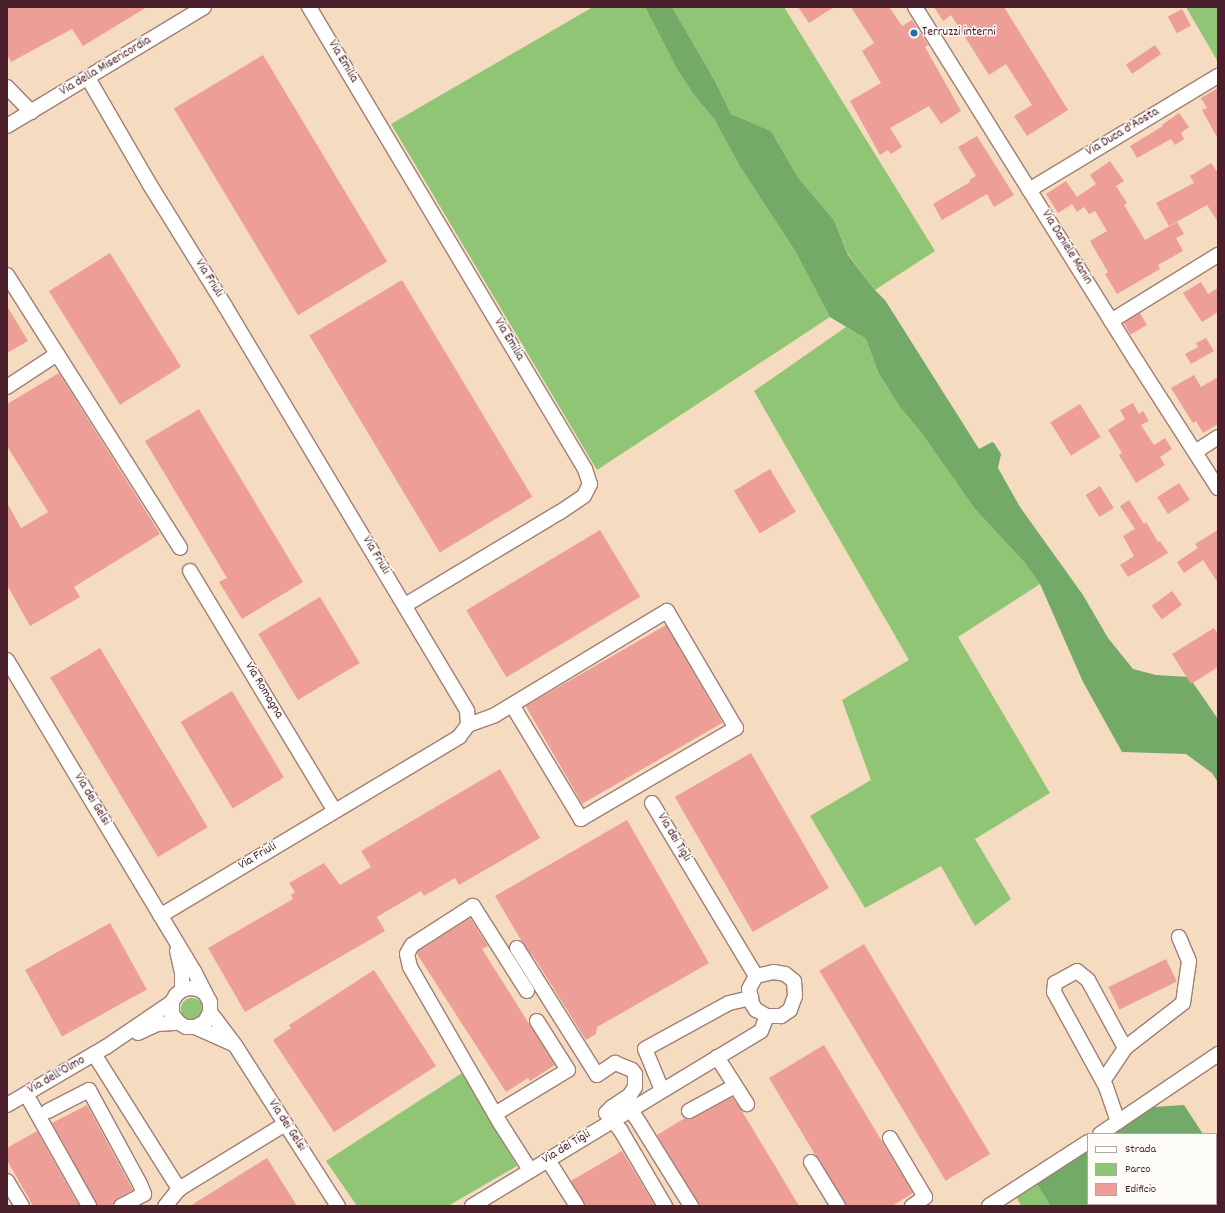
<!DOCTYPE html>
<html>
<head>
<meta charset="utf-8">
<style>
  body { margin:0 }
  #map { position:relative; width:1225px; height:1213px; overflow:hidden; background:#f5dcc0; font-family:Dekko,sans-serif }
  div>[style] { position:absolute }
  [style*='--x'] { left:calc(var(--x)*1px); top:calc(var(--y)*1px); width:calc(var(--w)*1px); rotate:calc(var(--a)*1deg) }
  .green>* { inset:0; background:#90c576 }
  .round { border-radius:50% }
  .forest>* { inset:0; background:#74aa67 }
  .building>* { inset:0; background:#ed9e96; transform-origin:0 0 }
  .roads { filter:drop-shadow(1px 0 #a07e76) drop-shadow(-1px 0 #a07e76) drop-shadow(0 1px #a07e76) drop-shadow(0 -1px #a07e76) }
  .minor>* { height:14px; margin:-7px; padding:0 7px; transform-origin:7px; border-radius:7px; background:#fff }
  .dots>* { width:11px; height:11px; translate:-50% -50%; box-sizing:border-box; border:2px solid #fdfcf7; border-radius:50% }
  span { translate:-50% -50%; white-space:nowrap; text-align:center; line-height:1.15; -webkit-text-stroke:3px #fdfcf7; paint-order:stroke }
  .poi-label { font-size:13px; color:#4a1f2b }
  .left { translate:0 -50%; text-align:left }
  .street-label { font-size:13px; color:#4a1f2b }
  .frame { position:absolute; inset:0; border:8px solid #4a1f2b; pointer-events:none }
  .legend { position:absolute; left:1087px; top:1133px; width:130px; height:72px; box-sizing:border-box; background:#fdfcf7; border:1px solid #b5a4a5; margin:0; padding:5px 7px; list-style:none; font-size:12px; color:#4a1f2b }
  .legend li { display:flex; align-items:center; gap:8px; height:20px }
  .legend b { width:20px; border:1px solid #b5a4a5 }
</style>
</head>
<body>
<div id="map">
  <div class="green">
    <div style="clip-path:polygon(593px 7px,645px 7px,677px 69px,694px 95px,714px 119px,739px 165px,795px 251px,830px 317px,597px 470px,391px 124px)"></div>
    <div style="clip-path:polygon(672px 7px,784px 7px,935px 251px,875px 290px,848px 254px,834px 220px,799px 179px,771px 131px,731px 114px,715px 81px)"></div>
    <div style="clip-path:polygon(1186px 7px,1218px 7px,1218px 62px)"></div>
    <div style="clip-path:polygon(846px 327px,866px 339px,878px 372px,899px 406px,920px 431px,975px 509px,1025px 563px,1040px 584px,958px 637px,1050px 793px,975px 839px,1011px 899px,975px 926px,941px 866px,865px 908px,810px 816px,871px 780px,842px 700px,909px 660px,754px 391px)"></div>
    <div class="round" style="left:181px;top:998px;width:22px;height:22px"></div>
    <div style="clip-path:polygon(462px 1073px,517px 1166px,448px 1206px,357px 1206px,326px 1161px)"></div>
    <div style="clip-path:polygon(1034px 1179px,1088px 1204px,1214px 1204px,1215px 1206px,1021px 1206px,1016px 1196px)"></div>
  </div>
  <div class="forest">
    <div style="clip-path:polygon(645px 7px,672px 7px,715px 81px,731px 114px,771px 131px,799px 179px,834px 220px,848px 255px,875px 290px,885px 300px,979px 449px,992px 442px,994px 443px,1001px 454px,998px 468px,1020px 507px,1083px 595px,1108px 638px,1133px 669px,1156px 675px,1189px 677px,1218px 719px,1218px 782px,1212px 773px,1186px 754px,1122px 752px,1083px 682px,1040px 584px,1025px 563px,975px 509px,920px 431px,899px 406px,878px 372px,866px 339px,830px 317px,795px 251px,739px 165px,714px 119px,694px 95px,677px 69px)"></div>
    <div style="clip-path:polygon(1184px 1105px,1203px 1134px,1108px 1134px,1153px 1107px)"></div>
    <div style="clip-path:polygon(1088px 1146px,1088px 1204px,1095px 1204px,1092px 1206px,1051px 1206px,1034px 1179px)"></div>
    <div style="clip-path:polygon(1216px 1154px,1218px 1157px,1218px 1206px,1184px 1206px,1183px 1204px,1216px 1204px)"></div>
  </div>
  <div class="building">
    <div style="clip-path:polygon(7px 7px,147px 7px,83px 46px,72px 29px,11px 62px,7px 54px)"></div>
    <div style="clip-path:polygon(798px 7px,834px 7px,809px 23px)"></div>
    <div style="clip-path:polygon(851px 7px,889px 7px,902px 26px,912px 20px,928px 45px,925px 47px,961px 111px,941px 124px,929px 106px,890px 128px,902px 147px,891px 154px,888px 150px,880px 155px,850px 101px,881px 83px,862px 51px,874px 43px)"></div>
    <div style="clip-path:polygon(934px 7px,1004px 7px,1068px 110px,1027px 136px,1014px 116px,1032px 105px,1006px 64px,989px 75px,951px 15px,943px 21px)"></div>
    <div style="left:1182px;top:9px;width:19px;height:16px;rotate:62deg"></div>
    <div style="left:1155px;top:45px;width:11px;height:35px;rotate:56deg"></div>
    <div style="left:263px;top:55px;width:241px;height:104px;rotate:59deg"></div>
    <div style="clip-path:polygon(1218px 88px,1218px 139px,1202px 110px,1207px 108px,1201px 98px)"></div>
    <div style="clip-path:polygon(1179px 113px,1189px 127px,1181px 133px,1184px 139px,1175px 145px,1171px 139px,1137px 158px,1130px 146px,1163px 126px,1162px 125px)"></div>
    <div style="clip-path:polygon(977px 136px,1014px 195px,994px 207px,987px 194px,942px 220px,933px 204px,970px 182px,969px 180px,976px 176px,958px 147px)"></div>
    <div style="clip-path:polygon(1110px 161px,1124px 181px,1116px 186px,1127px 203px,1124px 205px,1145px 240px,1177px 222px,1184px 234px,1176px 238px,1183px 251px,1158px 265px,1160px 269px,1117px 294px,1105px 274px,1108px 272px,1090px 241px,1107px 231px,1095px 211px,1089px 214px,1084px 207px,1077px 212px,1072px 204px,1058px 213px,1046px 194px,1066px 181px,1077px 197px,1096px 184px,1090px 175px)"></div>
    <div style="clip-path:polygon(1211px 163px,1218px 173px,1218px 222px,1207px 205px,1169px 226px,1156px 203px,1194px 183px,1190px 176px)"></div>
    <div style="left:110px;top:253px;width:134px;height:72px;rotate:58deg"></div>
    <div style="left:402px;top:280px;width:253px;height:108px;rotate:59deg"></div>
    <div style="clip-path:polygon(1201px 282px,1208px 294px,1218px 288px,1218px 312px,1202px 322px,1183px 293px)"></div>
    <div style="clip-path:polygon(7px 306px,28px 341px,7px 353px)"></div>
    <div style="left:1140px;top:313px;width:14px;height:19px;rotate:60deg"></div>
    <div style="clip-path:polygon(1206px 338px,1214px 351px,1191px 364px,1185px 354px,1198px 347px,1196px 343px)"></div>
    <div style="clip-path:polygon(59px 373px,160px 534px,74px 587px,80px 597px,30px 626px,7px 585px,7px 503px,21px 528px,48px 512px,7px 446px,7px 404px)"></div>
    <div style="clip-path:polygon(1194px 375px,1201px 387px,1218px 377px,1218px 424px,1203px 433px,1196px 421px,1193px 423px,1171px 388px)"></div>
    <div style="clip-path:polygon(1133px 403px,1139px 414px,1143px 411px,1149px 421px,1141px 425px,1154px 445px,1165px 438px,1172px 449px,1160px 457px,1165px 465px,1136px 483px,1119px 455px,1122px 453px,1108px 430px,1125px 419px,1120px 410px)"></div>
    <div style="left:1080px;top:404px;width:39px;height:35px;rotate:58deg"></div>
    <div style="clip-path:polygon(199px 409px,303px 582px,242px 619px,219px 582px,227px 578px,145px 441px)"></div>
    <div style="left:770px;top:469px;width:50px;height:42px;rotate:59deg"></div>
    <div style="left:1179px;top:483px;width:20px;height:26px;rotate:57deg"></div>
    <div style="left:1100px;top:486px;width:26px;height:17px;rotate:58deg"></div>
    <div style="clip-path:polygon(1129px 500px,1144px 524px,1146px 522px,1158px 542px,1160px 541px,1168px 553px,1128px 577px,1120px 565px,1134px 556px,1123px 536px,1135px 529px,1120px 506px)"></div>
    <div style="left:600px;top:530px;width:78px;height:156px;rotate:59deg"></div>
    <div style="clip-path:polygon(1218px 530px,1218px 583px,1203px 560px,1184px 573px,1177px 562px,1198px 548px,1195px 544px)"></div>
    <div style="left:1172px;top:591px;width:17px;height:25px;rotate:54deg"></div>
    <div style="left:320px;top:597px;width:77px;height:72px;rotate:59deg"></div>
    <div style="left:666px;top:625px;width:113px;height:162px;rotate:60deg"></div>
    <div style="clip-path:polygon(1214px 628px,1218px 634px,1218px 667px,1191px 684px,1172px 654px)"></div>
    <div style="left:100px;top:648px;width:209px;height:58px;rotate:59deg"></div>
    <div style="left:232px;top:691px;width:101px;height:60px;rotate:59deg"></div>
    <div style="left:751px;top:753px;width:156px;height:88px;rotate:60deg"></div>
    <div style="clip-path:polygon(500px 769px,540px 838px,459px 885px,455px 878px,424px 896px,421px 891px,377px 917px,385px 931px,245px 1012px,208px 948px,293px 899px,291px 895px,295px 892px,289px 883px,324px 863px,340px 885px,371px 867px,361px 851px)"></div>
    <div style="clip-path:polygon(627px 820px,709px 963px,597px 1027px,596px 1034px,586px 1040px,537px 962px,521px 940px,495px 896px)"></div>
    <div style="clip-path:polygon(470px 918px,488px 946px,482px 949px,555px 1065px,530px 1081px,528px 1078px,506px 1092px,417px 954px,418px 951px)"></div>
    <div style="left:110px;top:923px;width:76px;height:97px;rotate:61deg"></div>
    <div style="left:864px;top:944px;width:245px;height:52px;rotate:59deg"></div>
    <div style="left:1166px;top:959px;width:25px;height:64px;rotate:64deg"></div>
    <div style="clip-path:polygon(374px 970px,436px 1066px,334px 1132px,273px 1040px,291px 1028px,289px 1025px)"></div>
    <div style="clip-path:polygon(824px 1045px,913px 1193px,892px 1206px,846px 1206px,769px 1078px)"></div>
    <div style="clip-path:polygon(732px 1097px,742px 1111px,799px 1206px,699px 1206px,657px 1135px,685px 1118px,693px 1118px)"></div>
    <div style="clip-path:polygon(87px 1105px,133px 1190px,117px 1199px,111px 1206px,97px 1206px,52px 1123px)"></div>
    <div style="clip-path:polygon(37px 1131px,79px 1206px,33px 1206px,7px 1160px,7px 1148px)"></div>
    <div style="clip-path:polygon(622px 1151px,655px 1206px,585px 1206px,571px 1181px)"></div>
    <div style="clip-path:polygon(267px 1158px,297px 1206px,190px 1206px)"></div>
  </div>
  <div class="roads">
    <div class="minor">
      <div style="--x:309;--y:7;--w:538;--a:59.15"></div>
      <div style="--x:585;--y:469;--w:16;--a:72"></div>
      <div style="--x:590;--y:484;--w:13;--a:117"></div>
      <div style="--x:584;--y:496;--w:29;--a:146"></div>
      <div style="--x:560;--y:512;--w:181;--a:149"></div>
      <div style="--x:915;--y:7;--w:419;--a:58"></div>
      <div style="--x:1137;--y:362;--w:150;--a:57.3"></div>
      <div style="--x:88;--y:78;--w:124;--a:59.9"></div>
      <div style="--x:150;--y:185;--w:142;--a:58.2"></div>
      <div style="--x:225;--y:306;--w:472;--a:59.1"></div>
      <div style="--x:467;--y:711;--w:14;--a:86"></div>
      <div style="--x:468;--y:725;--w:15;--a:127"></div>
      <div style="--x:459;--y:737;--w:348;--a:149.1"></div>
      <div style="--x:7;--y:87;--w:35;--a:46"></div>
      <div style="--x:7;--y:126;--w:230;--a:-31.1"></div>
      <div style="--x:1029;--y:190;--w:221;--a:-31.1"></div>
      <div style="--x:7;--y:275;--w:323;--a:57.6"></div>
      <div style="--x:1111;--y:321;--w:126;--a:-31.7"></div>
      <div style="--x:7;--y:387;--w:60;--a:-33.4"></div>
      <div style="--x:1195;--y:452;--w:27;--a:-33"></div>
      <div style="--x:190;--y:571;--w:280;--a:58.9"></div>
      <div style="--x:7;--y:660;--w:363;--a:59"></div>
      <div style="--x:194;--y:971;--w:25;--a:63"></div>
      <div style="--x:468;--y:725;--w:29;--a:-20"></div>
      <div style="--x:495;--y:715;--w:201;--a:-31.2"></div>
      <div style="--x:667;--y:611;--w:136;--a:59.5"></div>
      <div style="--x:736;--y:728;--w:180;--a:149.6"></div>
      <div style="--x:581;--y:819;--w:133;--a:-121.2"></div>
      <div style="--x:652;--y:803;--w:202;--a:59"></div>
      <div style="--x:517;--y:948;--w:150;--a:57.8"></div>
      <div style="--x:597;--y:1075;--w:22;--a:-34"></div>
      <div style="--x:615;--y:1063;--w:18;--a:22"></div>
      <div style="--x:632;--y:1070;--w:5;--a:53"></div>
      <div style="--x:635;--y:1074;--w:13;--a:90"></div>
      <div style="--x:635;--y:1087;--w:9;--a:122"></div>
      <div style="--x:630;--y:1095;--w:22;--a:146"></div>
      <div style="--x:612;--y:1107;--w:8;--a:135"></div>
      <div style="--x:606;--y:1113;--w:23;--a:50"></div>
      <div style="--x:621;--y:1131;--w:87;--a:59.6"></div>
      <div style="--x:177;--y:951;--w:23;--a:77"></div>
      <div style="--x:182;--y:973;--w:17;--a:90"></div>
      <div style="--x:774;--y:972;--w:11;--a:10"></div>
      <div style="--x:785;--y:974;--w:11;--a:38"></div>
      <div style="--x:794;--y:981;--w:15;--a:86"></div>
      <div style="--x:795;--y:996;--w:15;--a:110"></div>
      <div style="--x:790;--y:1010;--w:11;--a:146"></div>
      <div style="--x:781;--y:1016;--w:14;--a:180"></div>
      <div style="--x:767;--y:1016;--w:13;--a:-151"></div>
      <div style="--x:756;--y:1010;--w:7;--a:-124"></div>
      <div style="--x:752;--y:1004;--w:15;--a:-101"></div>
      <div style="--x:749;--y:989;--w:15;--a:-62"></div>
      <div style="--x:756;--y:976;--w:18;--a:-13"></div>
      <div style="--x:527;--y:991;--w:101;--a:-122.4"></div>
      <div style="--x:473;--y:906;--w:72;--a:147.4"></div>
      <div style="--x:412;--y:945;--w:10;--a:119"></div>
      <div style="--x:407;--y:954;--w:13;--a:77"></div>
      <div style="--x:410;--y:967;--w:180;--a:60"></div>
      <div style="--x:500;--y:1123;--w:56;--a:57.4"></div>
      <div style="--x:210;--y:1012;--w:41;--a:52.9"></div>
      <div style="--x:235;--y:1045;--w:191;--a:57.4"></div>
      <div style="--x:195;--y:1027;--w:42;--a:24.1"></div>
      <div style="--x:138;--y:1033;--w:21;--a:-25"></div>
      <div style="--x:157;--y:1024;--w:22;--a:-3"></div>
      <div style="--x:1125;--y:1048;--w:73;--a:-37.8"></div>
      <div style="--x:1183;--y:1003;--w:42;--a:-81.9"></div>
      <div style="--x:1189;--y:961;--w:26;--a:-113"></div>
      <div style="--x:94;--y:1054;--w:160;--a:57.8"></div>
      <div style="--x:179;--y:1189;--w:22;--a:129"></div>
      <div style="--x:717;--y:1057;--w:56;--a:57.4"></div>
      <div style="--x:1103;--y:1081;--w:40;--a:-56"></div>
      <div style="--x:1125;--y:1048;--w:77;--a:-118.6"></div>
      <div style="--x:1088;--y:980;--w:14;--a:-141"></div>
      <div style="--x:1077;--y:971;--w:25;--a:151"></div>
      <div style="--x:1055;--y:983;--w:9;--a:96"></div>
      <div style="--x:1054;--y:992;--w:108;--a:61.3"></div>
      <div style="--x:1106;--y:1087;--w:37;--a:71"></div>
      <div style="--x:662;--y:1090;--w:44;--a:-112.5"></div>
      <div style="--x:645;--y:1049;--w:96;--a:-28.7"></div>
      <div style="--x:729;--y:1003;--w:23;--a:-13"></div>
      <div style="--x:26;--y:1094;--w:129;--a:60.6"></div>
      <div style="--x:7;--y:1105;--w:115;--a:-30.4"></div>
      <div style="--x:106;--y:1047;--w:80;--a:-34.3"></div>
      <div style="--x:172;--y:1002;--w:8;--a:-60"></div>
      <div style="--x:176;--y:995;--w:8;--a:-40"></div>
      <div style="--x:182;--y:990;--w:8;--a:-14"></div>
      <div style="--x:190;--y:988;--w:8;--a:7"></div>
      <div style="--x:198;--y:989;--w:8;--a:30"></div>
      <div style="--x:205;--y:993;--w:10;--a:61"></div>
      <div style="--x:210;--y:1002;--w:10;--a:90"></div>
      <div style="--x:210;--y:1012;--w:11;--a:117"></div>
      <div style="--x:205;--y:1022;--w:11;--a:153"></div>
      <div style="--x:195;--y:1027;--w:9;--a:180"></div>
      <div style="--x:186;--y:1027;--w:8;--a:-150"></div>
      <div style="--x:179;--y:1023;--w:11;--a:-128"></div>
      <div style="--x:172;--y:1014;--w:12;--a:-90"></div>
      <div style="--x:630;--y:1109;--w:18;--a:56"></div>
      <div style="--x:640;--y:1124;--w:97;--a:58.1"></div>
      <div style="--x:48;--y:1111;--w:46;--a:-27.1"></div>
      <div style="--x:89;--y:1090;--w:107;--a:61.5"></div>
      <div style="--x:140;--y:1184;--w:11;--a:68"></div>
      <div style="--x:144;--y:1194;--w:26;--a:152"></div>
      <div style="--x:689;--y:1111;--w:52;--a:-28.5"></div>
      <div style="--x:495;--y:1114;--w:85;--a:-31.1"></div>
      <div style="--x:568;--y:1070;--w:58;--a:-122.3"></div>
      <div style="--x:1100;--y:1134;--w:143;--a:-34.1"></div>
      <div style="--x:890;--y:1138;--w:69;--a:59.3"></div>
      <div style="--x:925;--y:1197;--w:16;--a:145"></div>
      <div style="--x:548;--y:1160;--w:54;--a:57.8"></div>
      <div style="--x:811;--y:1162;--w:52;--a:58.5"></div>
      <div style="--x:7;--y:1181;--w:29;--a:59"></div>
      <div style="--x:179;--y:1189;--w:124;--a:-31.5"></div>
      <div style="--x:472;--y:1206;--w:338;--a:-31.2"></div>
      <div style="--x:761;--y:1031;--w:16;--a:-68"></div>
      <div style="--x:989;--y:1206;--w:118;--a:-32.9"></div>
    </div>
  </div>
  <div class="dots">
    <div style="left:914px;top:33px;background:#1f6fb2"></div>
  </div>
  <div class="poi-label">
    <span class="left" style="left:922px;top:33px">Terruzzi interni</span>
  </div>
  <div class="street-label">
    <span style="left:342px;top:62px;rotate:59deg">Via Emilia</span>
    <span style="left:106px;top:67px;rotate:-31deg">Via della Misericordia</span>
    <span style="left:1123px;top:133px;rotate:-31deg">Via Duca d'Aosta</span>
    <span style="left:1066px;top:248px;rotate:58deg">Via Daniele Manin</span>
    <span style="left:208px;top:279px;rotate:58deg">Via Friuli</span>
    <span style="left:508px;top:340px;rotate:59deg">Via Emilia</span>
    <span style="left:375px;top:556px;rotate:59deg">Via Friuli</span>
    <span style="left:263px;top:691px;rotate:59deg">Via Romagna</span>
    <span style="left:91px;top:800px;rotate:59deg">Via dei Gelsi</span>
    <span style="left:673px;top:838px;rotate:59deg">Via dei Tigli</span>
    <span style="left:258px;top:857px;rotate:-31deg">Via Friuli</span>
    <span style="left:57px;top:1076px;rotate:-30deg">Via dell'Olmo</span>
    <span style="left:286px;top:1126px;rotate:57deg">Via dei Gelsi</span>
    <span style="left:567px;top:1148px;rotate:-31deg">Via dei Tigli</span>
  </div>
  <div class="frame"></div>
  <ul class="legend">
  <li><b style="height:5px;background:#fff"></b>Strada</li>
  <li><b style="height:11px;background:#90c576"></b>Parco</li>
  <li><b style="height:11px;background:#ed9e96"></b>Edificio</li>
  </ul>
</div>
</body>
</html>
